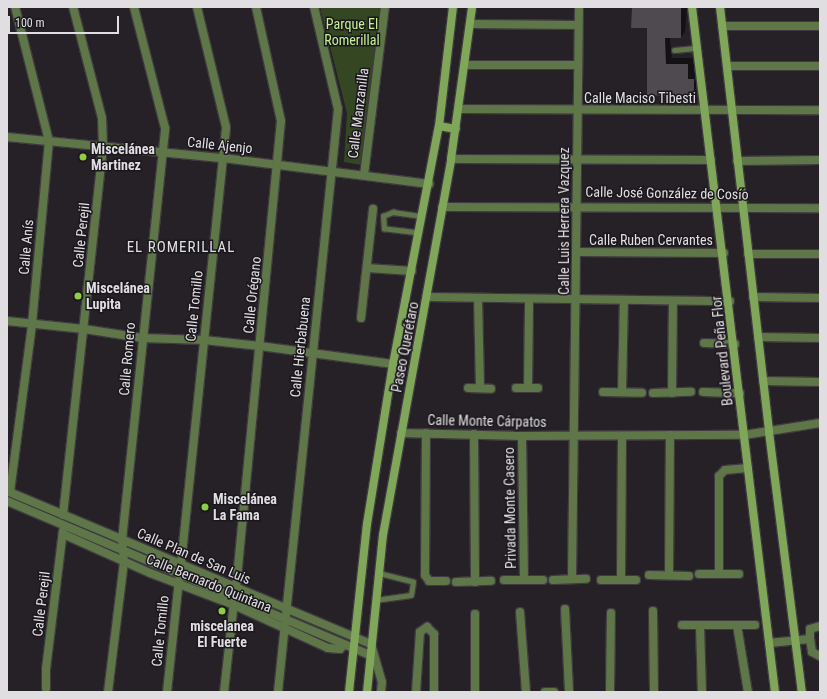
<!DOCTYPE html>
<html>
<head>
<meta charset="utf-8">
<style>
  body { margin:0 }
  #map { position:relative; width:827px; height:699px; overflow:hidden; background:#252126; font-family:"Roboto Condensed",sans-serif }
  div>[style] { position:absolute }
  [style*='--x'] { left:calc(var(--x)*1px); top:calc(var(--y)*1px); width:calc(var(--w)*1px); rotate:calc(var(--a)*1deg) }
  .green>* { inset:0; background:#354722 }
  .shadow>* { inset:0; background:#0007 }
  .building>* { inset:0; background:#4e4a4f }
  .roads { filter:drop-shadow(1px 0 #3f3b40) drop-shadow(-1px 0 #3f3b40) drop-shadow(0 1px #3f3b40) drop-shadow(0 -1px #3f3b40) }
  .service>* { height:4.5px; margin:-2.25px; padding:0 2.25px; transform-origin:2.25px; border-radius:2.25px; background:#5e7648 }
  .minor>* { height:8px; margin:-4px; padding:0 4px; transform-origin:4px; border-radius:4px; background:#5e7648 }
  .tertiary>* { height:8px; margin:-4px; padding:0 4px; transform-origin:4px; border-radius:4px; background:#5e7648 }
  .secondary>* { height:8px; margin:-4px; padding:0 4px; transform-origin:4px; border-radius:4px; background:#80a65a }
  .dots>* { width:11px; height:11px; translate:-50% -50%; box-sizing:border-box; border:2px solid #1b181d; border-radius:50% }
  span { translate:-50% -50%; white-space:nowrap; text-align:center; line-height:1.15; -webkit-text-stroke:3px #1b181d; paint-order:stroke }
  .park-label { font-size:14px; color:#c2f393 }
  .street-label { font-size:14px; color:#e1dee2 }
  .poi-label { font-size:14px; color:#e1dee2; font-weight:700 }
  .left { translate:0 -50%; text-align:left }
  .neighbourhood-label { font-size:15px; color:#e1dee2; letter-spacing:1px }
  .frame { position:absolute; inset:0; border:8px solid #e1dee2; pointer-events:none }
  .scale { position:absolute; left:8px; top:16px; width:111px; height:18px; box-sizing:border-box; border:2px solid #e1dee2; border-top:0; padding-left:5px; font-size:12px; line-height:14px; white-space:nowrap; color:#e1dee2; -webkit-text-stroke:3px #1b181d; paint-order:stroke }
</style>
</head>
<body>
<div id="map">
  <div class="green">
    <div style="clip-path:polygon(320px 7px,380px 7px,362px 165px,344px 162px,347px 113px)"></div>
  </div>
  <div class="shadow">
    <div style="clip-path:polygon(633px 7px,687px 7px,685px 32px,681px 37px,670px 37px,670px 40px,672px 58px,694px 58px,694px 73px,700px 73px,700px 83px,690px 96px,648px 94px,648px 28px)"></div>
  </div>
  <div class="building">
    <div style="clip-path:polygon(632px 7px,681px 7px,681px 38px,665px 38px,666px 64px,688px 64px,688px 79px,694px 79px,694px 90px,690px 97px,647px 95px,647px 28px,631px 28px)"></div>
  </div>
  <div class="roads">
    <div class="service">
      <div style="--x:674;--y:50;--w:24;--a:-5"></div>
      <div style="--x:419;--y:233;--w:35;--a:-173"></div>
      <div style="--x:384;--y:229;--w:13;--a:-94"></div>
      <div style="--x:383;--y:216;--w:11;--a:-22"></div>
      <div style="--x:393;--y:212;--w:29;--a:8"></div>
      <div style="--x:375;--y:600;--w:36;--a:-8"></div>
      <div style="--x:411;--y:595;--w:13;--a:-81"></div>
      <div style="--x:413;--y:582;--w:36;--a:-166"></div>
    </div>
    <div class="minor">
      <div style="--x:470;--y:24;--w:108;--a:0.5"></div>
      <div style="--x:722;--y:26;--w:98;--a:0"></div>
      <div style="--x:465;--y:65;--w:113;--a:0"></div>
      <div style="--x:727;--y:66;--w:93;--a:0"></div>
      <div style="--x:459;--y:109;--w:361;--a:0.2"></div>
      <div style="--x:7;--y:137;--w:217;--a:5.6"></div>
      <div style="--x:223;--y:158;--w:208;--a:7.2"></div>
      <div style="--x:451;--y:159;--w:260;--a:0.2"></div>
      <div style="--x:737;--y:161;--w:83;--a:-0.7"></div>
      <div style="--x:364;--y:175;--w:169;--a:-82.9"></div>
      <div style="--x:442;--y:207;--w:378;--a:0.2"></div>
      <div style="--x:577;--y:252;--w:147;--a:0.4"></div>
      <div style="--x:748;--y:254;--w:72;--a:0"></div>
      <div style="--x:367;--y:268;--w:45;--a:3.8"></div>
      <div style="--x:428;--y:297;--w:302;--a:0.8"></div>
      <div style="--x:753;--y:297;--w:67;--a:0.9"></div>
      <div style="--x:478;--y:298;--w:90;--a:88.7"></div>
      <div style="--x:361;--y:318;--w:110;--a:-83.7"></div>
      <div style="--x:7;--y:321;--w:77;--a:5.9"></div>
      <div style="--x:84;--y:329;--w:59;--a:8.8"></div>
      <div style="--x:142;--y:338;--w:62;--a:1.8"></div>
      <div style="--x:204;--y:340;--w:56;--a:6.1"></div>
      <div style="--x:260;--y:346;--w:134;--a:7.7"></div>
      <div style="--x:758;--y:337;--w:62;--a:0.9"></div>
      <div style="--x:704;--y:343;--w:31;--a:2"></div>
      <div style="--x:763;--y:381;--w:57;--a:1"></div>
      <div style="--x:528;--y:387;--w:88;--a:-89.3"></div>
      <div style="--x:468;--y:388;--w:23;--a:2"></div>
      <div style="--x:516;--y:388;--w:22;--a:0"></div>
      <div style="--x:603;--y:392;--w:39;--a:1"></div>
      <div style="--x:622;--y:392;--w:92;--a:-88.8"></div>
      <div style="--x:703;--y:392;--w:37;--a:2"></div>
      <div style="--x:653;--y:393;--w:38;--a:-2"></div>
      <div style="--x:672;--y:393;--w:91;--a:-89.4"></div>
      <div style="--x:401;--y:433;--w:121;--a:1.4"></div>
      <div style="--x:522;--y:436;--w:222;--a:-0.3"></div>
      <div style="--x:744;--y:435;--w:77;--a:-9"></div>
      <div style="--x:426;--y:433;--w:142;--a:90.4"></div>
      <div style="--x:425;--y:575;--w:7;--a:56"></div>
      <div style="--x:429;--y:581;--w:17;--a:0"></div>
      <div style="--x:474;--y:434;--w:148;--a:89.6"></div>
      <div style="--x:522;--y:436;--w:144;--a:89.2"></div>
      <div style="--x:10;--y:492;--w:169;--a:-82.5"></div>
      <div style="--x:32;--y:324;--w:184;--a:-84.7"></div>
      <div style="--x:49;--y:141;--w:138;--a:-104.2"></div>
      <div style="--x:63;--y:515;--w:371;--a:-83.8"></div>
      <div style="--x:103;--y:146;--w:28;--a:-92"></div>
      <div style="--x:102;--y:118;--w:115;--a:-104.6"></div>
      <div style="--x:63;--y:534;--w:95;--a:24.1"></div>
      <div style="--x:150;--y:573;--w:90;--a:20.9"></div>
      <div style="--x:234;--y:605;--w:103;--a:24.6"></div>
      <div style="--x:328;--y:648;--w:12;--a:5"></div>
      <div style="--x:340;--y:649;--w:6;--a:-45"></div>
      <div style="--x:181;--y:564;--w:439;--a:-84.1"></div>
      <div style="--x:226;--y:127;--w:123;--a:-103.6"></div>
      <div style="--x:699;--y:574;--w:40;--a:0"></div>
      <div style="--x:719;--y:574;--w:98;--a:-90"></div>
      <div style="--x:719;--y:476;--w:8;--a:-45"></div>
      <div style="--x:725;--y:470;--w:23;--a:-5"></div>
      <div style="--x:649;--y:575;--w:40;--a:1.4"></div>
      <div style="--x:669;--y:575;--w:140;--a:-89.6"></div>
      <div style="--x:572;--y:579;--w:572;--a:-89.3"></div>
      <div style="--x:504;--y:580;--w:39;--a:0"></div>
      <div style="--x:553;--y:580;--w:33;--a:-2"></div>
      <div style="--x:601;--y:580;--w:35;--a:0"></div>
      <div style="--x:621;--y:580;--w:144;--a:-89.6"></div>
      <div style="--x:456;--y:582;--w:35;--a:-2"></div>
      <div style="--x:236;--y:588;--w:469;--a:-84.5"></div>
      <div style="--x:281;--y:121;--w:117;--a:-102.4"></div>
      <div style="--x:565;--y:609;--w:83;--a:87.2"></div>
      <div style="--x:653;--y:611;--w:81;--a:89.3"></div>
      <div style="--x:520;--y:612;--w:80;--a:85.7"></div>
      <div style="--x:475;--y:614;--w:78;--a:90"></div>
      <div style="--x:682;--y:625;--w:73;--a:0"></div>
      <div style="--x:737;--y:625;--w:68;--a:80.7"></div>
      <div style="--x:700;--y:626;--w:66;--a:88.3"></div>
      <div style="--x:820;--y:626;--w:10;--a:163"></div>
      <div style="--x:810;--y:629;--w:10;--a:90"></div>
      <div style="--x:810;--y:639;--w:13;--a:81"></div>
      <div style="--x:812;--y:652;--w:9;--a:27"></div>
      <div style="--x:769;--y:643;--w:41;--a:-5.6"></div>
      <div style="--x:46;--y:688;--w:19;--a:-90"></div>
      <div style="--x:46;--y:669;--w:139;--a:-83"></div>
      <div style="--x:108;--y:692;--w:131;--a:-83"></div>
      <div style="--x:124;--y:562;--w:22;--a:-95"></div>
      <div style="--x:122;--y:540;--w:414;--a:-84"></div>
      <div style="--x:165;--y:128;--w:125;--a:-104.4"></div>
      <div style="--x:167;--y:692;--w:113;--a:-83.9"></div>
      <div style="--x:224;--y:692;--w:92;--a:-83.7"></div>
      <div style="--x:278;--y:692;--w:586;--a:-84.12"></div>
      <div style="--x:338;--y:109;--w:105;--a:-103.2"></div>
      <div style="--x:416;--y:692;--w:60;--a:-86.2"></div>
      <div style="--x:420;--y:632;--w:9;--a:-36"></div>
      <div style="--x:427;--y:627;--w:10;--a:45"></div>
      <div style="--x:434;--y:634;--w:58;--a:90"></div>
      <div style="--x:545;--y:692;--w:9;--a:0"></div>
      <div style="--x:610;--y:692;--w:79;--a:-89.3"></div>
    </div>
    <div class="tertiary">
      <div style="--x:7;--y:491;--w:395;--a:22.8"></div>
      <div style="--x:371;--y:644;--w:40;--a:74"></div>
      <div style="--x:382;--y:682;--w:10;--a:96"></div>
      <div style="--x:7;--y:501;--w:394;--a:23"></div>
    </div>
    <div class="secondary">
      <div style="--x:692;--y:7;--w:690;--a:83.09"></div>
      <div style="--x:720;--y:7;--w:428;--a:83.4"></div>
      <div style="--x:769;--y:432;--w:262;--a:82.8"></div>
      <div style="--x:439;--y:126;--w:17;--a:10"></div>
      <div style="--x:349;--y:692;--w:169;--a:-83.9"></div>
      <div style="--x:367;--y:524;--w:162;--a:-80.8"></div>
      <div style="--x:393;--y:364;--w:242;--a:-79.1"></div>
      <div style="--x:439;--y:126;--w:120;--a:-83.3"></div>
      <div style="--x:367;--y:692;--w:158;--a:-84.2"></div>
      <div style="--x:383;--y:535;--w:382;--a:-79.7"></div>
      <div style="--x:451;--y:159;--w:153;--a:-82.1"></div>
    </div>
  </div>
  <div class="dots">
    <div style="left:83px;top:157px;background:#8ece43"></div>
    <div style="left:78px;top:296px;background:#8ece43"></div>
    <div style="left:205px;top:507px;background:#8ece43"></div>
    <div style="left:222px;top:611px;background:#8ece43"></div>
  </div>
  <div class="park-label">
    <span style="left:352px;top:32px">Parque El<br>Romerillal</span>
  </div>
  <div class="street-label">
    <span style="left:640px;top:98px">Calle Maciso Tibesti</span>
    <span style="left:358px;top:113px;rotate:-83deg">Calle Manzanilla</span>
    <span style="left:220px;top:145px;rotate:6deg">Calle Ajenjo</span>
    <span style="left:667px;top:193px;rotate:1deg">Calle José González de Cosío</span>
    <span style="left:564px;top:221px;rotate:-90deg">Calle Luis Herrera Vazquez</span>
    <span style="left:81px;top:235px;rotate:-84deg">Calle Perejil</span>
    <span style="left:651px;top:240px">Calle Ruben Cervantes</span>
    <span style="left:26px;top:247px;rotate:-85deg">Calle Anís</span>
    <span style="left:252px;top:295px;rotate:-84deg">Calle Orégano</span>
    <span style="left:194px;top:306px;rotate:-84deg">Calle Tomillo</span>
    <span style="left:300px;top:347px;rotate:-84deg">Calle Hierbabuena</span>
    <span style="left:405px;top:347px;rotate:-79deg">Paseo Querétaro</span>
    <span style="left:722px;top:351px;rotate:-96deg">Boulevard Peña Flor</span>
    <span style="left:127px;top:359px;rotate:-85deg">Calle Romero</span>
    <span style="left:487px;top:421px;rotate:1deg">Calle Monte Cárpatos</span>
    <span style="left:510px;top:508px;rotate:-91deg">Privada Monte Casero</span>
    <span style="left:194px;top:556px;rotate:23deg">Calle Plan de San Luis</span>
    <span style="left:209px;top:583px;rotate:22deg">Calle Bernardo Quintana</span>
    <span style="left:41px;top:604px;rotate:-83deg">Calle Perejil</span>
    <span style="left:160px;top:631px;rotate:-84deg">Calle Tomillo</span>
  </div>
  <div class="poi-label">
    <span class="left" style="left:91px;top:157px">Miscelánea<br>Martinez</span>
    <span class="left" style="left:86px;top:296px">Miscelánea<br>Lupita</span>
    <span class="left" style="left:213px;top:507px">Miscelánea<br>La Fama</span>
    <span style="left:222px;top:634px">miscelanea<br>El Fuerte</span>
  </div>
  <div class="neighbourhood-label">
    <span style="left:181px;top:248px">EL ROMERILLAL</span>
  </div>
  <div class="frame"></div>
  <div class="scale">100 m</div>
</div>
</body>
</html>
